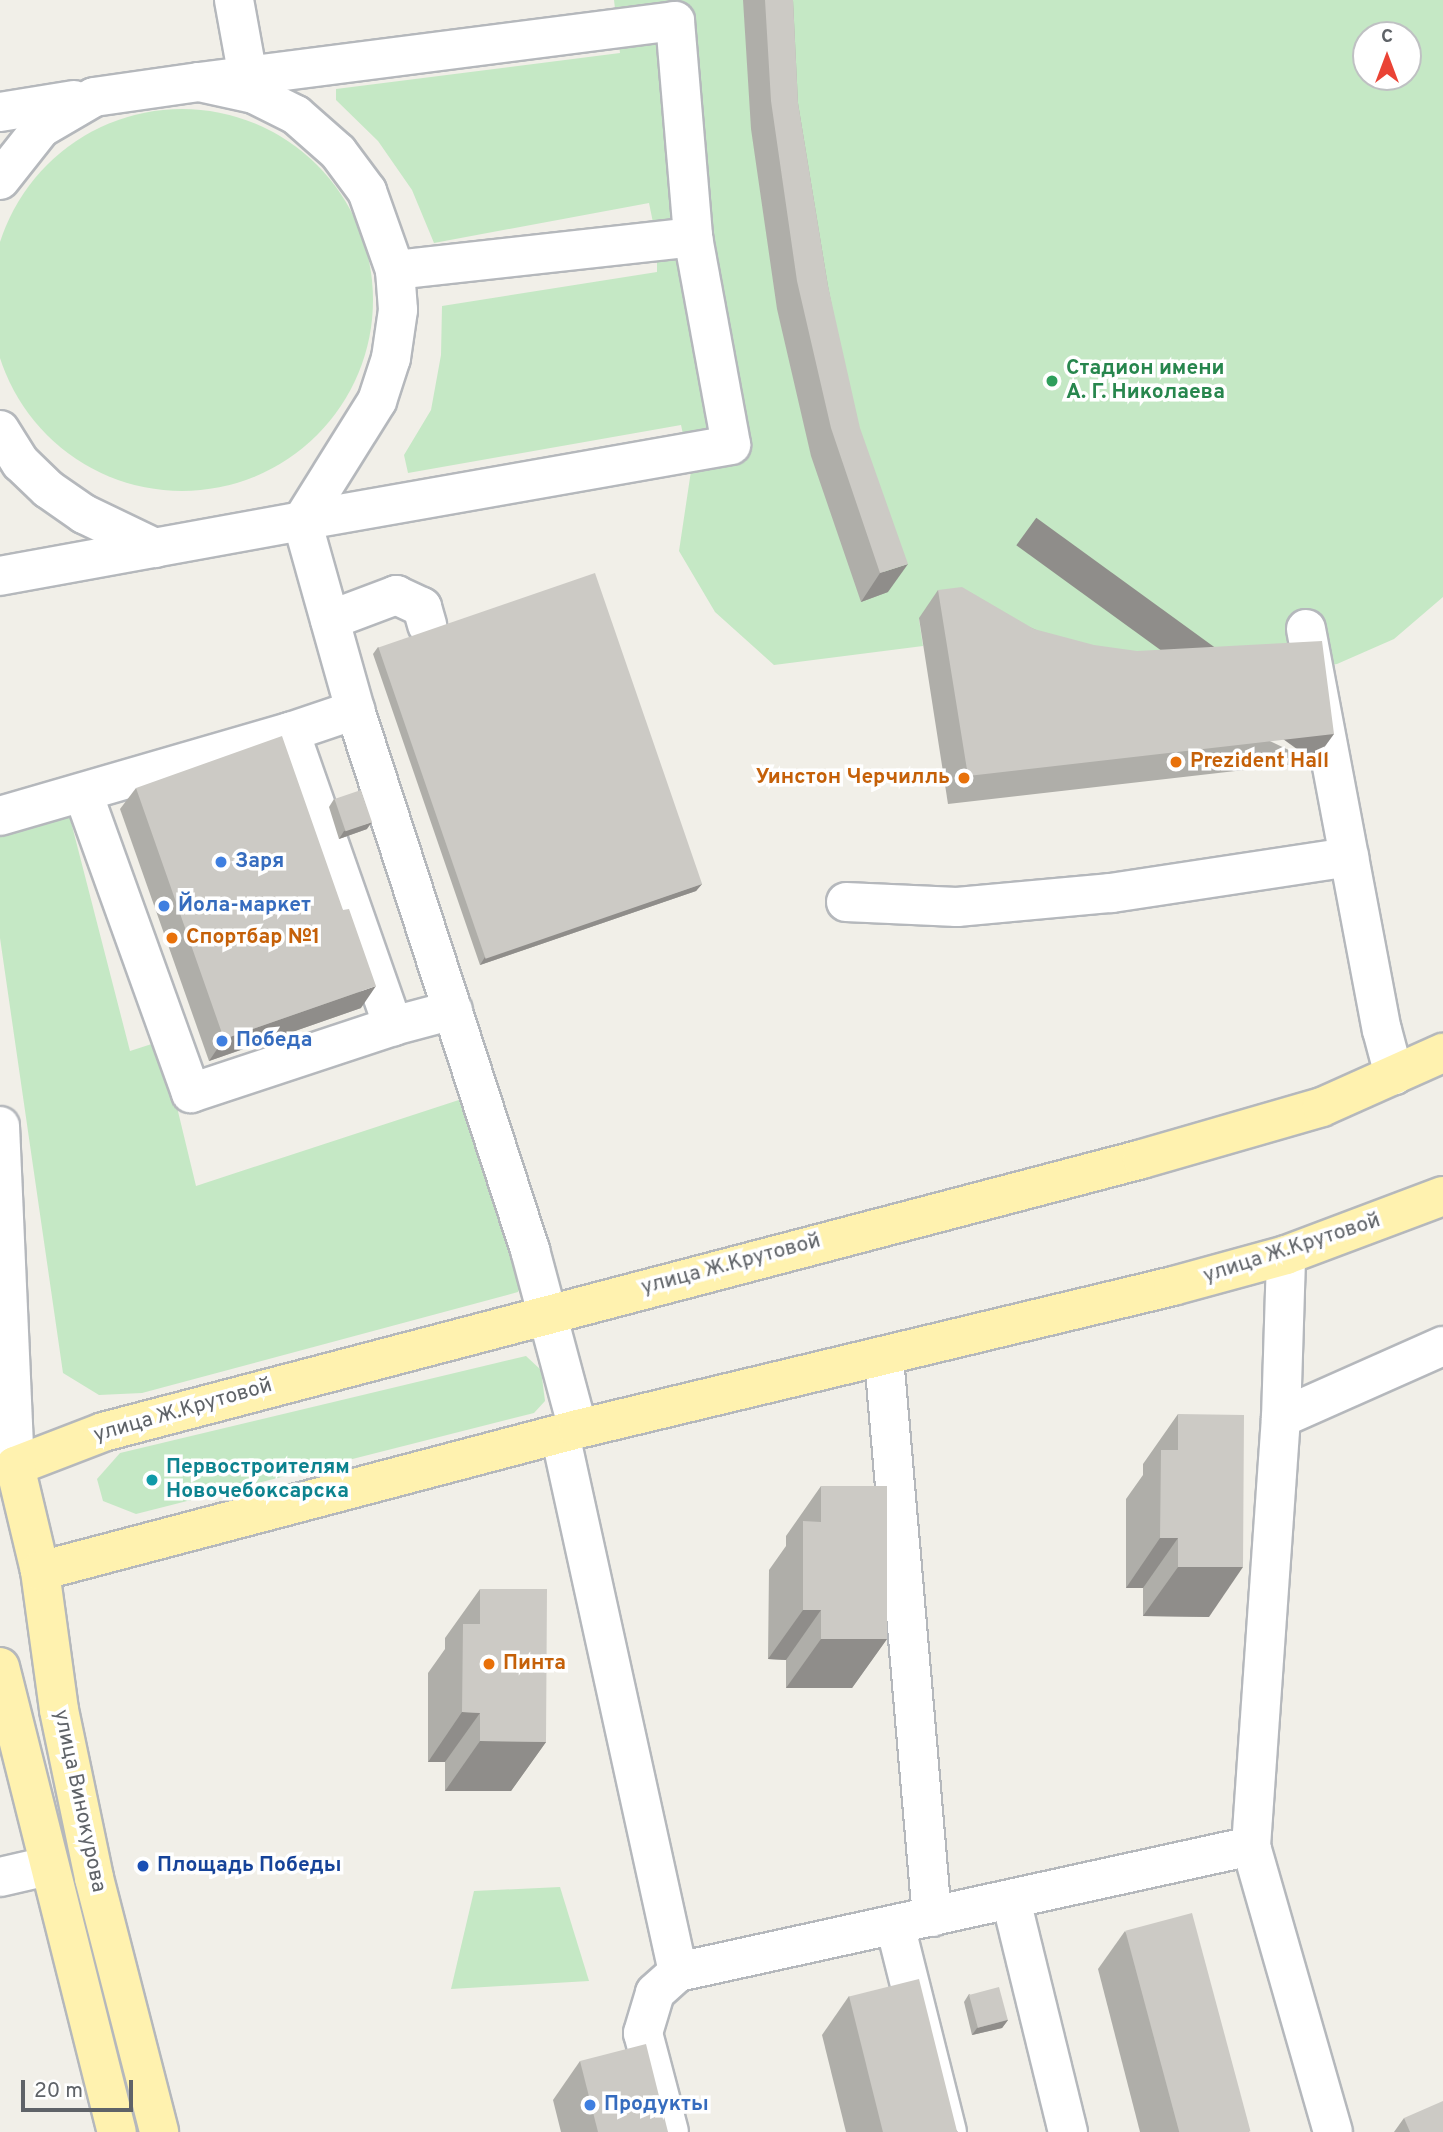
<!DOCTYPE html>
<html>
<head>
<meta charset="utf-8">
<style>
  body { margin:0 }
  #map { position:relative; width:1443px; height:2132px; overflow:hidden; background:#f1efe8; font-family:Overpass,sans-serif }
  div>[style] { position:absolute }
  [style*='--x'] { left:calc(var(--x)*1px); top:calc(var(--y)*1px); width:calc(var(--w)*1px); rotate:calc(var(--a)*1deg) }
  .green>* { inset:0; background:#c5e8c5 }
  .round { border-radius:50% }
  .roads { filter:drop-shadow(2px 0 #b5b8bc) drop-shadow(-2px 0 #b5b8bc) drop-shadow(0 2px #b5b8bc) drop-shadow(0 -2px #b5b8bc) }
  .minor>* { height:38px; margin:-19px; padding:0 19px; transform-origin:19px; border-radius:19px; background:#fff }
  .major>* { height:38px; margin:-19px; padding:0 19px; transform-origin:19px; border-radius:19px; background:#fff2af }
  .wall>* { inset:0; background:#afaea9 }
  .shaded-wall>* { inset:0; background:#8f8d8a; transform-origin:0 0 }
  .building>* { inset:0; background:#cccac5; transform-origin:0 0 }
  .dots>* { width:19px; height:19px; translate:-50% -50%; box-sizing:border-box; border:4px solid #fff; border-radius:50% }
  span { translate:-50% -50%; white-space:nowrap; text-align:center; line-height:1.15; -webkit-text-stroke:7px #fff; paint-order:stroke }
  .leisure-label { font-size:21px; color:#27864d; font-weight:700 }
  .left { translate:0 -50%; text-align:left }
  .food-label { font-size:21px; color:#c56008; font-weight:700 }
  .right { translate:-100% -50%; text-align:right }
  .shop-label { font-size:21px; color:#366cbe; font-weight:700 }
  .street-label { font-size:21px; color:#5f6368 }
  .culture-label { font-size:21px; color:#0d838f; font-weight:700 }
  .transit-label { font-size:21px; color:#164399; font-weight:700 }
  .north { position:absolute; left:1352px; top:21px; width:70px; height:70px; box-sizing:border-box; background:#fff; border:2px solid #bfc1c3; border-radius:50%; rotate:0deg; font-size:19px; font-weight:700; line-height:28px; text-align:center; color:#5f6368 }
  .north::after { content:''; display:block; margin:auto; width:24px; height:32px; background:#ea4335; clip-path:polygon(50% 0,100% 100%,50% 72%,0 100%) }
  .scale { position:absolute; left:21px; top:2080px; width:112px; height:32px; box-sizing:border-box; border:4px solid #5f6368; border-top:0; padding-left:9px; font-size:21px; line-height:24px; white-space:nowrap; color:#5f6368; -webkit-text-stroke:5px #fff; paint-order:stroke }
</style>
</head>
<body>
<div id="map">
  <div class="green">
    <div style="clip-path:polygon(evenodd,614px 0,1443px 0,1443px 597px,1394px 639px,1337px 664px,1303px 669px,1118px 679px,919px 619px,923px 646px,774px 665px,715px 612px,679px 551px,691px 471px,681px 425px,408px 473px,404px 455px,431px 410px,441px 355px,442px 306px,657px 272px,657px 242px,649px 203px,434px 243px,412px 190px,378px 141px,336px 100px,336px 89px,620px 53px,614px 0,1366px 35px,1408px 35px,1408px 77px,1366px 77px,1366px 35px)"></div>
    <div class="round" style="left:-9px;top:109px;width:382px;height:382px"></div>
    <div style="clip-path:polygon(69px 814px,130px 1051px,161px 1041px,196px 1186px,468px 1097px,525px 1275px,518px 1292px,142px 1393px,99px 1395px,63px 1373px,0 938px,0 833px)"></div>
    <div style="clip-path:polygon(526px 1356px,541px 1370px,545px 1401px,534px 1413px,136px 1514px,103px 1501px,97px 1479px,120px 1453px)"></div>
    <div style="clip-path:polygon(560px 1887px,589px 1981px,451px 1989px,474px 1891px)"></div>
  </div>
  <div class="roads">
    <div class="minor">
      <div style="--x:234;--y:0;--w:78;--a:79.7"></div>
      <div style="--x:199;--y:82;--w:480;--a:-7.3"></div>
      <div style="--x:675;--y:21;--w:217;--a:85.2"></div>
      <div style="--x:693;--y:237;--w:211;--a:79.6"></div>
      <div style="--x:731;--y:445;--w:436;--a:170"></div>
      <div style="--x:302;--y:521;--w:196;--a:74.3"></div>
      <div style="--x:355;--y:710;--w:568;--a:72.04"></div>
      <div style="--x:530;--y:1250;--w:185;--a:75"></div>
      <div style="--x:0;--y:112;--w:75;--a:-9.2"></div>
      <div style="--x:0;--y:180;--w:66;--a:-51.7"></div>
      <div style="--x:41;--y:128;--w:61;--a:-30.3"></div>
      <div style="--x:94;--y:97;--w:106;--a:-8.1"></div>
      <div style="--x:199;--y:82;--w:56;--a:12.3"></div>
      <div style="--x:254;--y:94;--w:47;--a:26.6"></div>
      <div style="--x:296;--y:115;--w:56;--a:41.4"></div>
      <div style="--x:338;--y:152;--w:49;--a:53.4"></div>
      <div style="--x:367;--y:191;--w:84;--a:70.5"></div>
      <div style="--x:395;--y:270;--w:40;--a:85.7"></div>
      <div style="--x:398;--y:310;--w:49;--a:98.3"></div>
      <div style="--x:391;--y:358;--w:45;--a:108"></div>
      <div style="--x:377;--y:401;--w:142;--a:122"></div>
      <div style="--x:302;--y:521;--w:307;--a:169.7"></div>
      <div style="--x:395;--y:270;--w:300;--a:-6.3"></div>
      <div style="--x:0;--y:430;--w:39;--a:58"></div>
      <div style="--x:21;--y:463;--w:37;--a:44"></div>
      <div style="--x:48;--y:489;--w:44;--a:34.8"></div>
      <div style="--x:84;--y:514;--w:79;--a:25.6"></div>
      <div style="--x:330;--y:620;--w:71;--a:-20.7"></div>
      <div style="--x:396;--y:595;--w:29;--a:25"></div>
      <div style="--x:422;--y:607;--w:19;--a:74"></div>
      <div style="--x:1306;--y:629;--w:408;--a:79.3"></div>
      <div style="--x:1382;--y:1030;--w:47;--a:75.1"></div>
      <div style="--x:290;--y:732;--w:69;--a:-18.7"></div>
      <div style="--x:83;--y:793;--w:319;--a:70.2"></div>
      <div style="--x:191;--y:1093;--w:213;--a:-18.3"></div>
      <div style="--x:0;--y:816;--w:302;--a:-16.2"></div>
      <div style="--x:290;--y:732;--w:312;--a:70.7"></div>
      <div style="--x:393;--y:1026;--w:62;--a:-14.9"></div>
      <div style="--x:846;--y:902;--w:111;--a:2.6"></div>
      <div style="--x:957;--y:907;--w:155;--a:-5.2"></div>
      <div style="--x:1111;--y:893;--w:241;--a:-8.6"></div>
      <div style="--x:0;--y:1126;--w:340;--a:87.5"></div>
      <div style="--x:884;--y:1358;--w:561;--a:85.09"></div>
      <div style="--x:1281;--y:1418;--w:163;--a:-88.2"></div>
      <div style="--x:560;--y:1434;--w:551;--a:77.63"></div>
      <div style="--x:678;--y:1972;--w:31;--a:138"></div>
      <div style="--x:655;--y:1993;--w:42;--a:106.7"></div>
      <div style="--x:643;--y:2033;--w:102;--a:75.3"></div>
      <div style="--x:0;--y:1877;--w:49;--a:-12.9"></div>
      <div style="--x:1011;--y:1900;--w:239;--a:76.2"></div>
      <div style="--x:895;--y:1925;--w:213;--a:75.9"></div>
      <div style="--x:678;--y:1972;--w:587;--a:-12.4"></div>
      <div style="--x:1333;--y:2132;--w:298;--a:-106"></div>
      <div style="--x:1251;--y:1846;--w:429;--a:-86"></div>
      <div style="--x:1281;--y:1418;--w:177;--a:-24"></div>
    </div>
    <div class="major">
      <div style="--x:15;--y:1466;--w:94;--a:-21.1"></div>
      <div style="--x:103;--y:1432;--w:1074;--a:-14.72"></div>
      <div style="--x:1142;--y:1159;--w:187;--a:-16.1"></div>
      <div style="--x:1322;--y:1107;--w:133;--a:-24.1"></div>
      <div style="--x:15;--y:1466;--w:108;--a:76.6"></div>
      <div style="--x:40;--y:1571;--w:140;--a:82.2"></div>
      <div style="--x:59;--y:1710;--w:172;--a:78.2"></div>
      <div style="--x:94;--y:1878;--w:262;--a:75.6"></div>
      <div style="--x:40;--y:1571;--w:556;--a:-14.79"></div>
      <div style="--x:578;--y:1429;--w:612;--a:-13.51"></div>
      <div style="--x:1173;--y:1286;--w:117;--a:-15.3"></div>
      <div style="--x:1286;--y:1255;--w:168;--a:-20.6"></div>
      <div style="--x:0;--y:1667;--w:479;--a:75.9"></div>
    </div>
  </div>
  <div class="wall">
    <div style="clip-path:polygon(743px 0,793px 0,798px 103px,828px 286px,888px 592px,861px 602px,811px 456px,777px 309px,751px 129px)"></div>
    <div style="clip-path:polygon(938px 590px,1034px 629px,1314px 762px,948px 804px,919px 618px)"></div>
    <div style="clip-path:polygon(378px 647px,702px 884px,696px 891px,480px 965px,373px 654px)"></div>
    <div style="clip-path:polygon(136px 788px,343px 910px,361px 1008px,209px 1061px,120px 809px)"></div>
    <div style="clip-path:polygon(334px 799px,367px 829px,339px 839px,329px 807px)"></div>
    <div style="clip-path:polygon(1178px 1414px,1209px 1617px,1143px 1616px,1143px 1588px,1126px 1588px,1126px 1499px,1143px 1475px,1143px 1464px)"></div>
    <div style="clip-path:polygon(821px 1486px,887px 1639px,852px 1688px,786px 1688px,786px 1660px,768px 1659px,769px 1570px,786px 1546px,786px 1536px)"></div>
    <div style="clip-path:polygon(480px 1589px,546px 1742px,511px 1791px,445px 1791px,445px 1762px,428px 1762px,428px 1673px,445px 1649px,445px 1638px)"></div>
    <div style="clip-path:polygon(1125px 1931px,1249px 2132px,1140px 2132px,1098px 1969px)"></div>
    <div style="clip-path:polygon(969px 1994px,1008px 2020px,1002px 2028px,972px 2035px,964px 2002px)"></div>
    <div style="clip-path:polygon(849px 1996px,958px 2132px,846px 2132px,822px 2035px)"></div>
    <div style="clip-path:polygon(580px 2061px,668px 2132px,561px 2132px,553px 2100px)"></div>
    <div style="clip-path:polygon(1404px 2118px,1443px 2132px,1394px 2132px)"></div>
  </div>
  <div class="shaded-wall">
    <div style="clip-path:polygon(908px 564px,888px 592px,861px 602px,880px 573px)"></div>
    <div style="left:1334px;top:734px;width:34px;height:368px;rotate:126deg"></div>
    <div style="clip-path:polygon(372px 822px,367px 829px,339px 839px,344px 831px)"></div>
    <div style="clip-path:polygon(702px 884px,696px 891px,480px 965px,485px 957px)"></div>
    <div style="clip-path:polygon(376px 986px,361px 1008px,209px 1061px,224px 1039px)"></div>
    <div style="clip-path:polygon(1160px 1538px,1178px 1538px,1143px 1588px,1126px 1588px)"></div>
    <div style="clip-path:polygon(1178px 1567px,1243px 1567px,1209px 1617px,1143px 1616px)"></div>
    <div style="clip-path:polygon(803px 1610px,821px 1610px,786px 1660px,768px 1659px)"></div>
    <div style="clip-path:polygon(821px 1639px,887px 1639px,852px 1688px,786px 1688px)"></div>
    <div style="clip-path:polygon(462px 1712px,480px 1713px,445px 1762px,428px 1762px)"></div>
    <div style="clip-path:polygon(480px 1741px,546px 1742px,511px 1791px,445px 1791px)"></div>
    <div style="clip-path:polygon(1008px 2020px,1002px 2028px,972px 2035px,977px 2028px)"></div>
  </div>
  <div class="building">
    <div style="clip-path:polygon(765px 0,793px 0,798px 103px,828px 286px,860px 428px,908px 564px,880px 573px,831px 428px,797px 281px,771px 101px)"></div>
    <div style="left:595px;top:573px;width:329px;height:229px;rotate:71deg"></div>
    <div style="clip-path:polygon(962px 587px,1034px 629px,1094px 645px,1137px 651px,1322px 641px,1334px 734px,968px 776px,938px 590px)"></div>
    <div style="clip-path:polygon(282px 736px,343px 910px,349px 909px,376px 986px,224px 1039px,136px 788px)"></div>
    <div style="left:361px;top:790px;width:34px;height:28px;rotate:71deg"></div>
    <div style="clip-path:polygon(1178px 1414px,1244px 1415px,1243px 1567px,1178px 1567px,1178px 1538px,1160px 1538px,1161px 1450px,1178px 1450px)"></div>
    <div style="clip-path:polygon(821px 1486px,887px 1486px,887px 1639px,821px 1639px,821px 1610px,803px 1610px,803px 1521px,821px 1522px)"></div>
    <div style="clip-path:polygon(480px 1589px,547px 1589px,546px 1742px,480px 1741px,480px 1713px,462px 1712px,463px 1624px,480px 1624px)"></div>
    <div style="left:1192px;top:1913px;width:226px;height:69px;rotate:75deg"></div>
    <div style="left:919px;top:1979px;width:158px;height:72px;rotate:76deg"></div>
    <div style="left:999px;top:1987px;width:34px;height:31px;rotate:75deg"></div>
    <div style="clip-path:polygon(646px 2044px,668px 2132px,598px 2132px,580px 2061px)"></div>
    <div style="clip-path:polygon(1443px 2101px,1443px 2132px,1410px 2132px,1404px 2118px)"></div>
  </div>
  <div class="dots">
    <div style="left:1052px;top:381px;background:#2e9e5b"></div>
    <div style="left:1176px;top:762px;background:#e8710a"></div>
    <div style="left:964px;top:778px;background:#e8710a"></div>
    <div style="left:221px;top:862px;background:#3f7fe0"></div>
    <div style="left:164px;top:906px;background:#3f7fe0"></div>
    <div style="left:172px;top:938px;background:#e8710a"></div>
    <div style="left:222px;top:1041px;background:#3f7fe0"></div>
    <div style="left:152px;top:1480px;background:#0f9aa8"></div>
    <div style="left:489px;top:1664px;background:#e8710a"></div>
    <div style="left:143px;top:1866px;background:#1a4fb4"></div>
    <div style="left:590px;top:2105px;background:#3f7fe0"></div>
  </div>
  <div class="leisure-label">
    <span class="left" style="left:1066px;top:381px">Стадион имени<br>А. Г. Николаева</span>
  </div>
  <div class="food-label">
    <span class="left" style="left:1190px;top:762px">Prezident Hall</span>
    <span class="right" style="left:950px;top:778px">Уинстон Черчилль</span>
    <span class="left" style="left:186px;top:938px">Спортбар №1</span>
    <span class="left" style="left:503px;top:1664px">Пинта</span>
  </div>
  <div class="shop-label">
    <span class="left" style="left:235px;top:862px">Заря</span>
    <span class="left" style="left:178px;top:906px">Йола-маркет</span>
    <span class="left" style="left:236px;top:1041px">Победа</span>
    <span class="left" style="left:604px;top:2105px">Продукты</span>
  </div>
  <div class="street-label">
    <span style="left:1292px;top:1249px;rotate:-18deg">улица Ж.Крутовой</span>
    <span style="left:731px;top:1265px;rotate:-15deg">улица Ж.Крутовой</span>
    <span style="left:183px;top:1411px;rotate:-16deg">улица Ж.Крутовой</span>
    <span style="left:79px;top:1801px;rotate:78deg">улица Винокурова</span>
  </div>
  <div class="culture-label">
    <span class="left" style="left:166px;top:1480px">Первостроителям<br>Новочебоксарска</span>
  </div>
  <div class="transit-label">
    <span class="left" style="left:157px;top:1866px">Площадь Победы</span>
  </div>
  <div class="north">С</div>
  <div class="scale">20 m</div>
</div>
</body>
</html>
